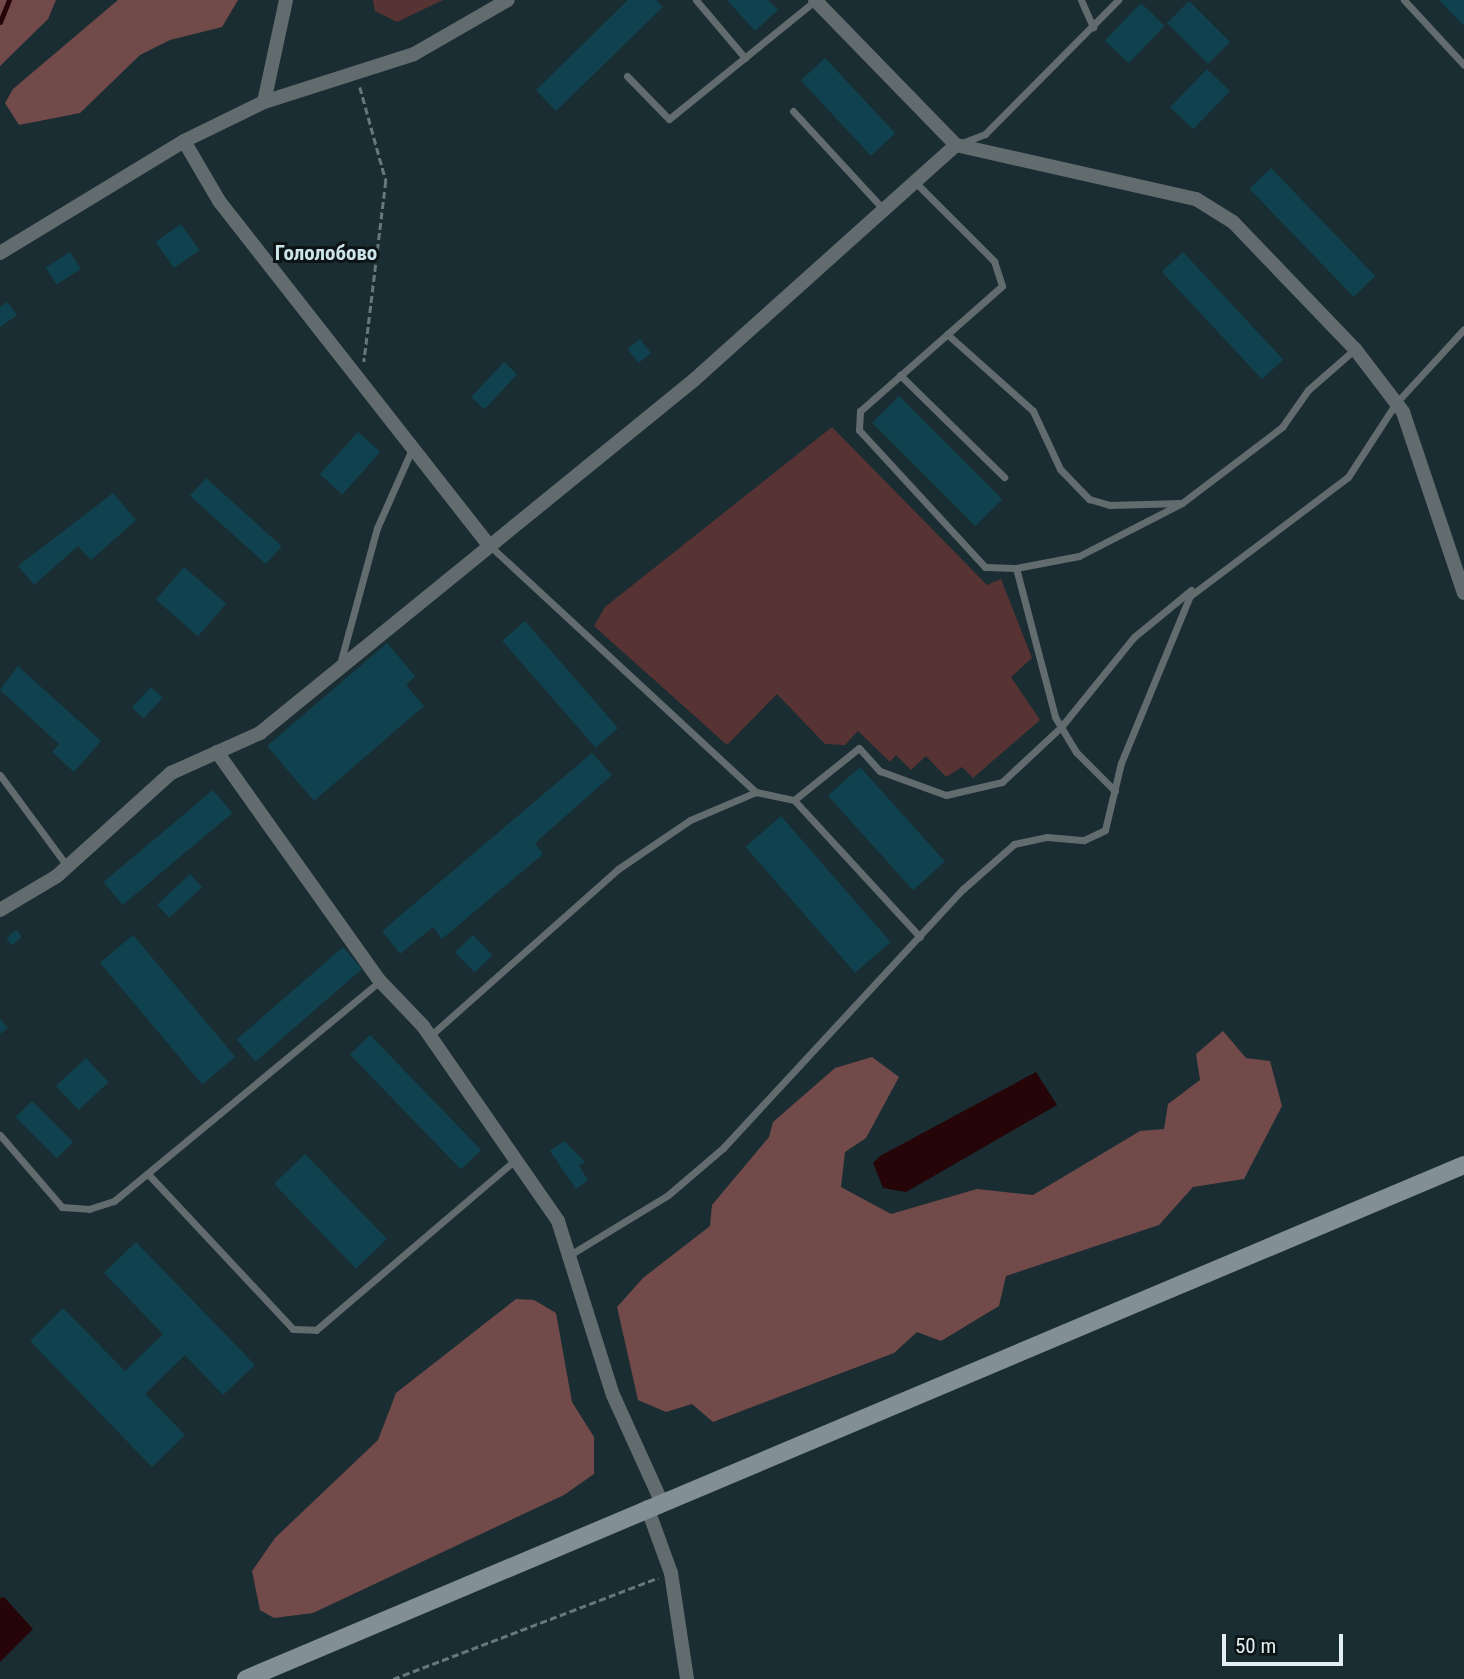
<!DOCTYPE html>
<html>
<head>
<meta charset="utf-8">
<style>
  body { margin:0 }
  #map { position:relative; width:1464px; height:1679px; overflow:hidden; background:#1a2d32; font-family:"Roboto Condensed",sans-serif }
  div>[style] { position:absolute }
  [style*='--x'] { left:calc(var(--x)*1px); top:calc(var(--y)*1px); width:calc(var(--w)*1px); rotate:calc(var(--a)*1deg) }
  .green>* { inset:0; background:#583333 }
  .forest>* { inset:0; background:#724a49 }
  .water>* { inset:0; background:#260508 }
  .stream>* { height:5px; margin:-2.5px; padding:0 2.5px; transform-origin:2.5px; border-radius:2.5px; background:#260508 }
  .building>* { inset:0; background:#0f424e; transform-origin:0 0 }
  .path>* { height:2.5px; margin-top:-1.25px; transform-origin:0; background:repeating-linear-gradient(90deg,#67777b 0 7px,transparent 0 10.5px) }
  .service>* { height:7px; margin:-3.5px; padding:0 3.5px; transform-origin:3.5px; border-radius:3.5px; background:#626b6e }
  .minor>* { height:14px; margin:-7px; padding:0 7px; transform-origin:7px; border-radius:7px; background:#626b6e }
  .secondary>* { height:18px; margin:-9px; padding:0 9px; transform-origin:9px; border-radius:9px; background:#829095 }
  span { translate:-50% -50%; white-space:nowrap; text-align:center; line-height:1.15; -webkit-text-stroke:6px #0c1416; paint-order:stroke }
  .quarter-label { font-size:21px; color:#cce3ea; font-weight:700 }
  .scale { position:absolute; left:1222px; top:1634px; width:121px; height:32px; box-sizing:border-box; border:4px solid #e3eff2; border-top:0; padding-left:9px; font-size:21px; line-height:24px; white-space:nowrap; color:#e3eff2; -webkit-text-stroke:5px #0c1416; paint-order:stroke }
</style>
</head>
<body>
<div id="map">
  <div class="green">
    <div style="clip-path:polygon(373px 0,443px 0,397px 22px,375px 11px)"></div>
    <div style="clip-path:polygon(832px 427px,987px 585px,1001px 579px,1032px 658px,1011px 677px,1040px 720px,973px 778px,962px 767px,946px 777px,926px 756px,911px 770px,896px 755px,890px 762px,858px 731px,845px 745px,825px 744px,777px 694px,727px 745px,594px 626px,605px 607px)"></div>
  </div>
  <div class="forest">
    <div style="clip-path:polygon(0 0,56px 0,48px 19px,0 66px)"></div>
    <div style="clip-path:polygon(118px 0,238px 0,222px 27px,170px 40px,140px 55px,80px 113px,19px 125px,5px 103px,13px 89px)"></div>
    <div style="clip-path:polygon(1223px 1031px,1246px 1058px,1270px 1061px,1282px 1106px,1244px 1179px,1193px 1187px,1159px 1225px,1006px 1276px,999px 1306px,941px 1341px,917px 1332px,894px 1353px,713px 1422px,692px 1404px,666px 1412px,638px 1400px,617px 1307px,643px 1278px,710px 1226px,712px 1205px,769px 1137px,773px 1122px,835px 1068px,872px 1057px,899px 1077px,866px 1138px,845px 1152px,841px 1187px,891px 1214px,977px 1189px,1033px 1195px,1140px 1131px,1164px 1129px,1168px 1104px,1200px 1080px,1196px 1054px)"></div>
    <div style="clip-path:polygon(516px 1299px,534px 1300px,556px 1313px,572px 1402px,594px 1437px,594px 1474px,564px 1495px,313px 1613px,274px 1618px,260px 1610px,252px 1571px,275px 1538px,378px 1440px,396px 1393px)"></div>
  </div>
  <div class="water">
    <div style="clip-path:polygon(1036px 1072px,1057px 1105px,906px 1192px,883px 1188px,873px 1163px,880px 1156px)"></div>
    <div style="clip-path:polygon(4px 1597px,33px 1629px,0 1662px,0 1598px)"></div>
  </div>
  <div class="stream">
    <div style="--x:0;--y:22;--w:24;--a:-68"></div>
  </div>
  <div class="building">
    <div style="clip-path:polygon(628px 0,656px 0,663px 7px,556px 111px,536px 90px)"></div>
    <div style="clip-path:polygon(727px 0,768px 0,778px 10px,755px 31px)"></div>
    <div style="clip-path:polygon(1439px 0,1464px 0,1464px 26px)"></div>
    <div style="left:1189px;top:1px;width:58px;height:31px;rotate:45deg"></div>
    <div style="left:1141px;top:3px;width:33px;height:52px;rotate:44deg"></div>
    <div style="left:825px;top:58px;width:103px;height:33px;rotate:47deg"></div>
    <div style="left:1207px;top:69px;width:32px;height:53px;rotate:44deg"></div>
    <div style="left:1271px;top:168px;width:150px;height:30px;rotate:46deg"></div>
    <div style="left:181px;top:224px;width:32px;height:31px;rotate:55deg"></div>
    <div style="left:70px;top:252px;width:20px;height:29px;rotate:57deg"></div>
    <div style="left:1183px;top:252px;width:147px;height:29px;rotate:47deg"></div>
    <div style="clip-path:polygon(7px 302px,17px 315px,0 327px,0 307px)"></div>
    <div style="left:640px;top:339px;width:18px;height:16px;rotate:52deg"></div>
    <div style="left:504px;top:362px;width:18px;height:48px;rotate:43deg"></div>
    <div style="left:899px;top:396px;width:146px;height:38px;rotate:45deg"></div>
    <div style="left:358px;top:432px;width:30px;height:57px;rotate:42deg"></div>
    <div style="left:206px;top:478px;width:102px;height:24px;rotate:42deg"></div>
    <div style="clip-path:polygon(113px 493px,136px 520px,91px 560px,78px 546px,34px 585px,18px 566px)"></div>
    <div style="left:184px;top:567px;width:56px;height:43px;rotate:41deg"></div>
    <div style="left:525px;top:621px;width:142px;height:30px;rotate:49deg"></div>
    <div style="clip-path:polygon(387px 643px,415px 676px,406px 685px,424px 706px,314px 801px,267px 746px)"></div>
    <div style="clip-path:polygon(18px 666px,101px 741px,74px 772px,52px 752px,59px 744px,0 690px)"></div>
    <div style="left:151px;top:687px;width:16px;height:28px;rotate:43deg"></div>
    <div style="clip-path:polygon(592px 753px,612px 775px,535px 843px,543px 854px,442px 939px,433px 927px,400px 954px,382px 931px)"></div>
    <div style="left:860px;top:767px;width:127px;height:43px;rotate:48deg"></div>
    <div style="left:213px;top:790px;width:30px;height:143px;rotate:50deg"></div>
    <div style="left:781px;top:816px;width:167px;height:47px;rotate:49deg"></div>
    <div style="left:190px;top:874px;width:18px;height:45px;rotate:47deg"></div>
    <div style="left:16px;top:930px;width:9px;height:13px;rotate:49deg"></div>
    <div style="left:133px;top:935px;width:159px;height:43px;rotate:50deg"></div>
    <div style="left:473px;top:935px;width:28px;height:25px;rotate:46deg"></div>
    <div style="left:343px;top:947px;width:29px;height:141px;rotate:49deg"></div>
    <div style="clip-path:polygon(0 1019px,8px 1028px,0 1034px)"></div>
    <div style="left:370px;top:1035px;width:160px;height:28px;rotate:46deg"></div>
    <div style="left:86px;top:1058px;width:33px;height:41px;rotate:47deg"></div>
    <div style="left:32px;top:1101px;width:58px;height:23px;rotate:45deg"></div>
    <div style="clip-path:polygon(564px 1141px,585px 1162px,579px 1166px,588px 1180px,576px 1189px,550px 1151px)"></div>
    <div style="left:305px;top:1154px;width:118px;height:43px;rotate:46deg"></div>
    <div style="clip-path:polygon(136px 1242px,255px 1365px,223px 1395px,185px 1355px,145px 1394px,185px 1435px,152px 1467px,30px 1341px,63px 1308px,125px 1371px,163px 1334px,104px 1273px)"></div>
  </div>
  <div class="path">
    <div style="--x:360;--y:87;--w:98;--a:74.5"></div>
    <div style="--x:386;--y:181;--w:182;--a:96.9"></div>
    <div style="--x:393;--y:1679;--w:284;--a:-20.9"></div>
  </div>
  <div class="service">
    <div style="--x:696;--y:0;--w:76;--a:49.8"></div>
    <div style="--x:1081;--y:0;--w:30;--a:66"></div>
    <div style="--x:1404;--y:0;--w:88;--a:47.3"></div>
    <div style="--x:627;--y:76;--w:60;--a:45.7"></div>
    <div style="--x:669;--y:119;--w:189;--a:-39"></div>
    <div style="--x:793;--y:111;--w:134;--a:47.4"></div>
    <div style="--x:959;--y:144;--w:28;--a:-21"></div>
    <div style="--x:985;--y:134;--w:189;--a:-45.2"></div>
    <div style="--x:915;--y:182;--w:112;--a:45"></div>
    <div style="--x:994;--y:261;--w:26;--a:72"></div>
    <div style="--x:1002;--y:286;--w:189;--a:138.6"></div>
    <div style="--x:860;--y:411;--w:19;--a:93"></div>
    <div style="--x:859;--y:430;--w:186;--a:47.4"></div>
    <div style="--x:985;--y:567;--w:31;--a:2"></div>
    <div style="--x:1016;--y:568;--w:64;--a:-10.8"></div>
    <div style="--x:1079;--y:556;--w:116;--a:-27.2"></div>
    <div style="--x:1182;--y:503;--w:126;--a:-37.2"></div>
    <div style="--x:1282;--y:427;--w:45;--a:-54.9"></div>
    <div style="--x:1308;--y:390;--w:62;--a:-41.1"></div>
    <div style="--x:947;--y:334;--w:115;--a:41.8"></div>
    <div style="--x:1033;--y:411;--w:64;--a:65"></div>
    <div style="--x:1060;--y:469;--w:42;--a:46"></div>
    <div style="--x:1089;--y:499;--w:22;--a:16"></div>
    <div style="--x:1110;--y:505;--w:71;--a:-1.6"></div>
    <div style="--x:900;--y:375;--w:146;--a:44.4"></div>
    <div style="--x:489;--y:545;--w:364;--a:42.8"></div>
    <div style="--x:1016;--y:568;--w:154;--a:75.3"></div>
    <div style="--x:1055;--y:717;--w:41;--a:59"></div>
    <div style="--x:1076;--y:752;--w:55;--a:45"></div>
    <div style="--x:340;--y:664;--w:141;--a:-74.8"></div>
    <div style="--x:377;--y:528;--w:86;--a:-66.1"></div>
    <div style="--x:0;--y:775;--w:113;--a:53.6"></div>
    <div style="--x:794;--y:800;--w:83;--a:-38.7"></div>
    <div style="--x:859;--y:748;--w:31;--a:48"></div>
    <div style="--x:880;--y:771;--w:70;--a:20"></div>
    <div style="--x:946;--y:795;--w:57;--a:-13.1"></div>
    <div style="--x:1002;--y:782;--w:81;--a:-43"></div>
    <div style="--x:1061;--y:727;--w:116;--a:-51"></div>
    <div style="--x:1134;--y:637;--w:74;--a:-39.5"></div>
    <div style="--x:430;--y:1036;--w:251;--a:-41.6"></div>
    <div style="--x:618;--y:869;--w:87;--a:-34.2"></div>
    <div style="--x:690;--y:820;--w:72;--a:-23"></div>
    <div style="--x:756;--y:792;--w:39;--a:12"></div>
    <div style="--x:794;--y:800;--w:186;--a:47.4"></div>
    <div style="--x:0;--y:1135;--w:95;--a:49.3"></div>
    <div style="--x:62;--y:1207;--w:27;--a:4"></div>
    <div style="--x:89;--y:1209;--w:26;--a:-18"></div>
    <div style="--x:114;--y:1201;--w:345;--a:-39.6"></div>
    <div style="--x:148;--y:1174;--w:212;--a:46.9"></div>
    <div style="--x:293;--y:1329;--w:23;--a:2"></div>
    <div style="--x:316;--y:1330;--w:262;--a:-40.5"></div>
    <div style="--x:573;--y:1253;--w:111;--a:-31.4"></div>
    <div style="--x:668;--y:1195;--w:72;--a:-40.5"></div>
    <div style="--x:723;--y:1148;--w:353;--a:-47.2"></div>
    <div style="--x:963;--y:889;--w:68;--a:-41.4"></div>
    <div style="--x:1014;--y:844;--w:34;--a:-12"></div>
    <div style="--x:1047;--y:837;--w:37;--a:5"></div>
    <div style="--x:1084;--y:840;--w:23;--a:-25"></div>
    <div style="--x:1105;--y:830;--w:69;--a:-76.6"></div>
    <div style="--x:1121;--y:763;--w:181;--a:-67.6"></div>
    <div style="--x:1190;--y:596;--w:198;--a:-37"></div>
    <div style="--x:1348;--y:477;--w:88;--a:-57"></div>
    <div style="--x:1396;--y:403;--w:100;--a:-47.4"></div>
  </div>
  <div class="minor">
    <div style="--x:815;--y:0;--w:202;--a:45.8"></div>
    <div style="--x:956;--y:145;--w:246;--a:12.7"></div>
    <div style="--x:1196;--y:199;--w:44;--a:31.9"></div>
    <div style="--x:1233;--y:222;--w:176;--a:46.2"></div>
    <div style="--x:1355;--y:349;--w:79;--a:52.7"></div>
    <div style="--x:1403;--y:412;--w:191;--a:71.4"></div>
    <div style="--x:264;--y:102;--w:157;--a:-17.7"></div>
    <div style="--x:414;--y:54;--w:108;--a:-29.9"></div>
    <div style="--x:184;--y:141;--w:69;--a:59.7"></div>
    <div style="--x:219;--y:201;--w:436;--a:51.9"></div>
    <div style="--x:0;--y:253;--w:215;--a:-31.3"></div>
    <div style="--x:184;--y:141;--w:89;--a:-26"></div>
    <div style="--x:264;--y:102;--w:104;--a:-77.8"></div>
    <div style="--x:217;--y:752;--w:281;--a:54.6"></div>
    <div style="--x:380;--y:981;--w:62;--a:46.3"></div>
    <div style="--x:423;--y:1026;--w:237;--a:55.3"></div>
    <div style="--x:558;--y:1221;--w:182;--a:72.5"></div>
    <div style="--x:613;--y:1395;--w:116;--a:65.6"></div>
    <div style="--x:0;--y:910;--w:66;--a:-30.8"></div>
    <div style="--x:57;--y:876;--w:154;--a:-42.1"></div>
    <div style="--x:171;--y:773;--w:98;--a:-24.2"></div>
    <div style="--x:260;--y:733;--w:559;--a:-39.12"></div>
    <div style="--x:694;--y:380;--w:352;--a:-41.9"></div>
    <div style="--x:647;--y:1507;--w:70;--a:70"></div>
    <div style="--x:671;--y:1573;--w:107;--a:81.4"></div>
  </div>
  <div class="secondary">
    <div style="--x:246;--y:1679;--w:1322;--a:-22.88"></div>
  </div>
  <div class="quarter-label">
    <span style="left:326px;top:253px">Гололобово</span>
  </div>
  <div class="scale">50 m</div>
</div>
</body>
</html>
